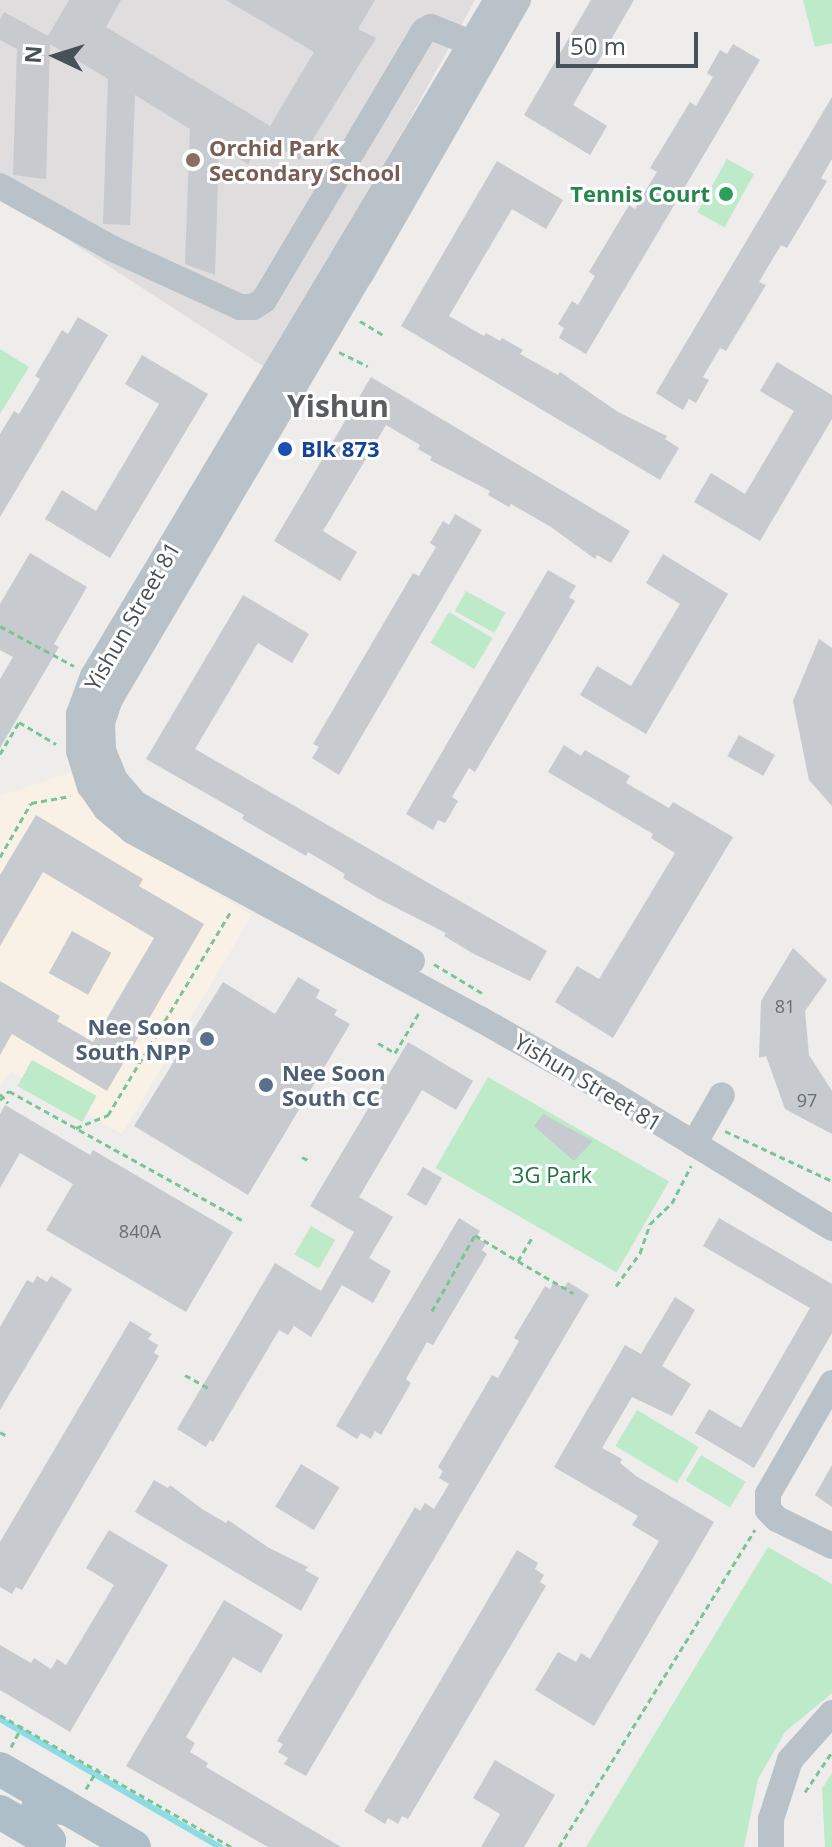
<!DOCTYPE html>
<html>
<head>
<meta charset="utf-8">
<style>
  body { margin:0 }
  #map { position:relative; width:832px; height:1847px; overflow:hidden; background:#efecec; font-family:"Open Sans",sans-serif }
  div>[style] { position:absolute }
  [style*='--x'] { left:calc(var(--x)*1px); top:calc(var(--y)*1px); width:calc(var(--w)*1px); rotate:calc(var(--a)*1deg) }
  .commercial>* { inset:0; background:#f9f1e5 }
  .education>* { inset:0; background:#dfdddd }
  .green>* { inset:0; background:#bdeac9; transform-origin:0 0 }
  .stream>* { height:6px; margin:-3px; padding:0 3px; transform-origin:3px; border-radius:3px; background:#8ddbe3 }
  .building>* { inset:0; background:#c7cace; transform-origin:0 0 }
  .path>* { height:3px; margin-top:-1.5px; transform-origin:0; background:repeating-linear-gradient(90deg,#78c597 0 6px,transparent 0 10px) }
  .minor>* { height:26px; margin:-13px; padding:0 13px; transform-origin:13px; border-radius:13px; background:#b8c2c8 }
  .major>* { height:34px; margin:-17px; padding:0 17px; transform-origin:17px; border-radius:17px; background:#adbec9 }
  .dots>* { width:22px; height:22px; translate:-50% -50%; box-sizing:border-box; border:4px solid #fff; border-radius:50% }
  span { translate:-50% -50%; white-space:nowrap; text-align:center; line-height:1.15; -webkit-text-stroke:6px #fff; paint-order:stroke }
  .number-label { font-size:18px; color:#666f76 }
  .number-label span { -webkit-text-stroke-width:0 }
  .education-label { font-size:22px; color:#785e54; font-weight:700 }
  .left { translate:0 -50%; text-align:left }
  .leisure-label { font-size:22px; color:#27864d; font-weight:700 }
  .right { translate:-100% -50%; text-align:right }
  .transit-label { font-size:22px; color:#164399; font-weight:700 }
  .street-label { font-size:22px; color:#465158 }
  .service-label { font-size:22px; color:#4e5e75; font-weight:700 }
  .park-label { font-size:22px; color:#1e723f }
  .district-label { font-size:30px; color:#595d60; font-weight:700 }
  .north { position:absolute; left:16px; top:16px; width:80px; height:80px; -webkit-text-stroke:6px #fff; paint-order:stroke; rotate:274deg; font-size:22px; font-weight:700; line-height:32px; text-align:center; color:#465158 }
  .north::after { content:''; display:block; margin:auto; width:28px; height:36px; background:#465158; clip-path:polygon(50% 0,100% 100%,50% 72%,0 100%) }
  .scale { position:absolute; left:556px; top:32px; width:142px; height:36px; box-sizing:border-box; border:4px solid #465158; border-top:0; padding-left:10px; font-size:24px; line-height:28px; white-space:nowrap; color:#465158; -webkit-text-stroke:6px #fff; paint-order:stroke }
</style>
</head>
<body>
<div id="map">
  <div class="commercial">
    <div style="clip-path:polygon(72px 772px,76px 783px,130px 843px,252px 915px,122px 1134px,10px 1071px,0 1087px,0 796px)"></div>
  </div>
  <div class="education">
    <div style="clip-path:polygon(0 0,475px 0,407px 124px,263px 366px,0 196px)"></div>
  </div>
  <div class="green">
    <div style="clip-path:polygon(803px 0,832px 0,832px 43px,815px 47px)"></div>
    <div style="left:727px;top:159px;width:31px;height:61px;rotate:29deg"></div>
    <div style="clip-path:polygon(0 349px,29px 367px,0 414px)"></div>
    <div style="left:466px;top:591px;width:45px;height:23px;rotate:29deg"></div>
    <div style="left:449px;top:612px;width:51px;height:36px;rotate:31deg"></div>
    <div style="left:32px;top:1060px;width:74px;height:30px;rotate:29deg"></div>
    <div style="left:488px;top:1077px;width:209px;height:105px;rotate:30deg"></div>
    <div style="left:311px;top:1226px;width:28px;height:33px;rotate:30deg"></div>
    <div style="left:637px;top:1410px;width:72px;height:42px;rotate:31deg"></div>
    <div style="left:701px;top:1455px;width:52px;height:30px;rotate:31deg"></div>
    <div style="clip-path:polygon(768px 1547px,832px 1584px,832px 1693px,785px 1732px,758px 1779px,744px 1847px,586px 1847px)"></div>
    <div style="clip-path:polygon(832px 1773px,832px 1847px,825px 1847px,822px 1789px)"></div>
  </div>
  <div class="stream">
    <div style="--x:0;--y:1719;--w:255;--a:30.2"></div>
  </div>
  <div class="building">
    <div style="clip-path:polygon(69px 0,121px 0,106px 27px,270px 126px,248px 164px,219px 147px,215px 275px,185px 264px,190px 129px,135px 95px,130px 225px,103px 224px,108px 79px,50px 44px,46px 179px,13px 175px,17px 49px,0 40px,0 20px,4px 12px,48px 36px)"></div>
    <div style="clip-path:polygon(226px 0,375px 0,358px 29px,376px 38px,300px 160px,263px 138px,314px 52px)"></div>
    <div style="clip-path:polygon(591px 0,634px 0,573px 105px,607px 126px,590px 155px,524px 115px)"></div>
    <div style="clip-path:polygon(733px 44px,760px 60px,586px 354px,559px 338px,564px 328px,558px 324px,572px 301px,578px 305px,595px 276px,589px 272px,629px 205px,635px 209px,650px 183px,657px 172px,650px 168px,690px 102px,696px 106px,713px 77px,707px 73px,720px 50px,727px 54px)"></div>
    <div style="clip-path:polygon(832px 97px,832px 159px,821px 178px,827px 181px,787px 248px,781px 245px,766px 270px,759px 282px,766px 285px,726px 351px,720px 348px,703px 377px,709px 380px,696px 403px,689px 399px,683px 410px,656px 393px)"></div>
    <div style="clip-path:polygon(497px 161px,563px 200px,546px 229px,512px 209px,449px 316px,484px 336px,486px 333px,500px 341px,502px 338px,523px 350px,520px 354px,558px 375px,560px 372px,618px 412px,667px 436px,665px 439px,679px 448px,660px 480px,401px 326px)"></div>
    <div style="clip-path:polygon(78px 317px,108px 335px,0 517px,0 434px,14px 411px,19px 414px,40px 379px,35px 376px,62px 330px,68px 334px)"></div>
    <div style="clip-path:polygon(142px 355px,208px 394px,110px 558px,45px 519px,62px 490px,96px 511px,159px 404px,125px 384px)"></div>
    <div style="clip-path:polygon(777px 362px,832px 395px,832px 419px,760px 541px,694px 502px,711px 473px,745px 494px,794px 411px,760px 391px)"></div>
    <div style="clip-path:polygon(371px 377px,630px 531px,611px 563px,597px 555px,595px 559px,551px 527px,511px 504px,509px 507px,488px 495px,490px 491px,430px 460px,432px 457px,418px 449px,420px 445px,386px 425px,323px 531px,357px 552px,340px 581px,274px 541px)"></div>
    <div style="clip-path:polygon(455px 514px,482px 530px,339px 775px,312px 758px,319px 747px,313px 744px,413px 573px,419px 576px,427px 562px,436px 547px,430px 543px,443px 521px,449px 525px)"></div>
    <div style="clip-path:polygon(30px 553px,87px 587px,54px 644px,59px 647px,0 748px,0 679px,13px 657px,0 650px,0 604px)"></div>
    <div style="clip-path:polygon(663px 554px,728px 594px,646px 734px,580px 695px,597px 666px,631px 686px,680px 604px,646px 583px)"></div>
    <div style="clip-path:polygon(548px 570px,576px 586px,569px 597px,575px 601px,475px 772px,469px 768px,452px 797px,458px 801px,445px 823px,438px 820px,433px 830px,406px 814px)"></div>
    <div style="clip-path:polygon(243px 595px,309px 634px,292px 663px,258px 643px,195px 749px,547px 951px,530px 981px,474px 954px,444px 936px,446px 933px,379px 899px,343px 878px,345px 874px,308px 852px,306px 856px,242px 819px,244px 815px,146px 759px)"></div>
    <div style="clip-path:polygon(819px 639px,832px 648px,832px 806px,809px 780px,793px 701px)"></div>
    <div style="left:739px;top:735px;width:41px;height:24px;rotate:29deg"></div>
    <div style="clip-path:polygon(564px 745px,581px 756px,585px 750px,630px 776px,626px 783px,669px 808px,673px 802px,733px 837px,613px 1038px,555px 1002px,577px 966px,599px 979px,675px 853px,651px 838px,653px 834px,548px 772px)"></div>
    <div style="clip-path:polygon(36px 815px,143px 879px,139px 886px,204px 924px,107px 1091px,12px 1034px,0 1055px,0 981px,60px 1016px,57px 1021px,93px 1042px,154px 938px,43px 872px,0 946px,0 875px)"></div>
    <div style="left:72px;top:931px;width:45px;height:48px;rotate:29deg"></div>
    <div style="clip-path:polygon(793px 948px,827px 980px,805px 1011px,809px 1055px,832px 1091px,832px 1134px,785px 1109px,766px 1056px,759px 1058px,761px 1001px)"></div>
    <div style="clip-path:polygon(298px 977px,320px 990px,316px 998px,337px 1010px,334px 1015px,350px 1024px,248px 1195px,134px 1126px,223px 982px,275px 1014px)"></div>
    <div style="clip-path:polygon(408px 1042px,473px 1081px,456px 1110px,422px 1090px,359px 1197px,393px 1217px,369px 1258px,391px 1271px,373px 1303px,342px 1285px,311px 1337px,294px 1326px,288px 1335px,279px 1330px,213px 1442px,210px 1440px,206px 1447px,177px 1429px,275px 1263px,321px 1291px,354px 1232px,310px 1206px)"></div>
    <div style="clip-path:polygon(5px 1105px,90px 1155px,93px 1150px,233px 1232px,186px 1312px,46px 1230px,73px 1184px,20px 1153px,0 1188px,0 1114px)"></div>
    <div style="clip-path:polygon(543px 1114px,593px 1141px,574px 1161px,534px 1126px)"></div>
    <div style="left:423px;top:1167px;width:22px;height:32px;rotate:30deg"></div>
    <div style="clip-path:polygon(459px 1218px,480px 1231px,476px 1237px,486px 1243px,482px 1250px,487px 1254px,433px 1345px,427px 1342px,406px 1379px,411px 1383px,381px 1435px,375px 1431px,371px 1439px,361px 1433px,357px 1439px,336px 1426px)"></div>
    <div style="clip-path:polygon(719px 1218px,832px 1284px,832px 1333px,754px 1468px,695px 1433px,709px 1409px,741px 1428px,810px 1308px,703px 1246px)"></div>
    <div style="clip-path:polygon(37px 1276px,47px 1282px,51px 1276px,72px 1289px,0 1410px,0 1327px,27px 1280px,33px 1283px)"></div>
    <div style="clip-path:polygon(554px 1282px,564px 1288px,568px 1282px,589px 1295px,306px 1776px,284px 1764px,288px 1758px,278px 1752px,283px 1744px,277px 1741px,415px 1507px,420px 1511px,425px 1503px,434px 1509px,449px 1484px,439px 1478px,443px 1471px,438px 1467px,492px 1375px,498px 1378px,519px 1341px,514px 1338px,545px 1286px,550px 1289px)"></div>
    <div style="clip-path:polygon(675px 1297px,695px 1310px,662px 1366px,691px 1384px,672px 1416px,632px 1397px,602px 1448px,622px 1459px,620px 1463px,636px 1476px,714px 1522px,594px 1726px,535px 1690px,558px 1652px,576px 1662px,581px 1653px,590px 1659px,659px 1541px,632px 1525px,638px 1516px,554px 1467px,625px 1345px,641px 1354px)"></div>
    <div style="clip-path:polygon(130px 1321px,152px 1334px,148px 1339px,158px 1345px,154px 1353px,159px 1356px,22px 1590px,16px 1587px,12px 1594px,0 1587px,0 1542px)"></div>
    <div style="left:301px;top:1464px;width:45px;height:50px;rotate:31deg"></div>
    <div style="clip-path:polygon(832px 1465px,832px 1507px,815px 1495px)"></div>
    <div style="clip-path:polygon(154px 1480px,168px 1488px,170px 1485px,202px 1509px,226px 1523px,228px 1520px,269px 1548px,308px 1567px,305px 1570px,319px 1578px,301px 1611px,135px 1512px)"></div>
    <div style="clip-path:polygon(109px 1530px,168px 1565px,70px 1732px,0 1690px,0 1645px,31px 1663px,34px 1658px,51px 1669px,57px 1659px,66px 1665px,114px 1585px,86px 1568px)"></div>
    <div style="clip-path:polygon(517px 1550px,538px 1563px,535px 1569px,544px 1575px,540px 1582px,546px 1586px,408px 1819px,402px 1816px,398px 1824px,388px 1818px,385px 1824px,364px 1811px)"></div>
    <div style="clip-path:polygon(224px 1600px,283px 1635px,261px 1673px,233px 1657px,186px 1737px,195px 1743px,190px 1752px,208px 1763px,206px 1767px,341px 1847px,268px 1847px,126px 1766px)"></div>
    <div style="clip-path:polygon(495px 1760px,555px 1795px,524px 1847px,481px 1847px,500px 1814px,473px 1798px)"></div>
  </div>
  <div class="path">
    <div style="--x:360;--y:321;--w:29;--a:31"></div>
    <div style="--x:339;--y:352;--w:32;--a:26"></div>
    <div style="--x:0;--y:626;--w:84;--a:28.4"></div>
    <div style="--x:0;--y:754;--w:37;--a:-59"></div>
    <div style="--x:19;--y:722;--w:43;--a:30.7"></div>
    <div style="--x:0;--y:857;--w:62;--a:-60.1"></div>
    <div style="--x:31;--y:803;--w:40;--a:-10"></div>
    <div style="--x:434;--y:964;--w:56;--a:31.1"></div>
    <div style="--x:378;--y:1043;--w:20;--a:30"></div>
    <div style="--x:395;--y:1053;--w:49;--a:-59.2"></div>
    <div style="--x:0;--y:1094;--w:12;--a:48"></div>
    <div style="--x:0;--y:1100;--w:13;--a:-45"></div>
    <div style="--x:9;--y:1091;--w:270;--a:29"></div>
    <div style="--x:76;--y:1128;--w:35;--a:-22"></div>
    <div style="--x:108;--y:1115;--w:238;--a:-58.9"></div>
    <div style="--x:725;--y:1131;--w:118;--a:25"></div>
    <div style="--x:302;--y:1157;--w:9;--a:27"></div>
    <div style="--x:518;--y:1261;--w:64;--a:30.2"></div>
    <div style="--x:616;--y:1286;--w:41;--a:-54"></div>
    <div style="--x:640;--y:1253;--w:31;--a:-71"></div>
    <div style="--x:650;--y:1224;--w:30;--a:-44"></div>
    <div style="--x:672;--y:1203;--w:42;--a:-62.8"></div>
    <div style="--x:432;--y:1311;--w:87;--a:-60.5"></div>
    <div style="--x:475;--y:1235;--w:50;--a:31.2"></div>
    <div style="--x:518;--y:1261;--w:27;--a:-59"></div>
    <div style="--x:185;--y:1375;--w:26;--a:29"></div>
    <div style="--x:0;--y:1432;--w:8;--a:30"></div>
    <div style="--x:0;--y:1715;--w:266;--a:29.7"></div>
    <div style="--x:11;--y:1747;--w:24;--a:-62"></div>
    <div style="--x:86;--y:1789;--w:24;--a:-60"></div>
    <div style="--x:805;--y:1792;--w:48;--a:-56"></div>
    <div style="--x:559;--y:1847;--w:373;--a:-58.3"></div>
  </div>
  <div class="minor">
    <div style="--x:497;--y:0;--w:788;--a:120.86"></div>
    <div style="--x:93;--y:676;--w:40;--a:110.2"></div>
    <div style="--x:79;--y:714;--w:37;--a:90"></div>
    <div style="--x:79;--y:751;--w:37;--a:73"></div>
    <div style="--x:90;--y:786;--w:28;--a:55"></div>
    <div style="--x:106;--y:809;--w:34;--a:40"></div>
    <div style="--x:132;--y:831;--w:396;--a:28.4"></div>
    <div style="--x:480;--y:1019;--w:150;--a:29.5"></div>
    <div style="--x:611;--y:1093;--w:259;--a:31.4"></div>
    <div style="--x:0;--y:186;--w:129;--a:29.1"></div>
    <div style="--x:113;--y:249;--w:140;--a:24.5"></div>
    <div style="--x:240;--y:307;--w:13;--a:0"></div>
    <div style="--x:253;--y:307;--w:13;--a:-32"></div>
    <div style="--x:264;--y:300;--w:313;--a:-59.3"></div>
    <div style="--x:424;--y:31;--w:8;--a:-30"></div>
    <div style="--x:431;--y:27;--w:59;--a:21.8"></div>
    <div style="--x:412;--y:961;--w:319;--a:-150.3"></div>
    <div style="--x:135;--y:803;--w:30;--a:-131"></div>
    <div style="--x:115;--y:780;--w:32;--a:-112"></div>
    <div style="--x:103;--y:750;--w:27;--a:-92"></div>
    <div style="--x:102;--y:723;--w:23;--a:-72"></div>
    <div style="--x:109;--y:701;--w:496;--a:-59.5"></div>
    <div style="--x:361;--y:274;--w:316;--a:-60.2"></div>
    <div style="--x:694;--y:1144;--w:56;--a:-60.3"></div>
    <div style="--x:832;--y:1383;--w:128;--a:120"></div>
    <div style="--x:768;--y:1494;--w:16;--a:90"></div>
    <div style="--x:768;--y:1510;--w:13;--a:45"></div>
    <div style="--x:777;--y:1519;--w:61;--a:26.1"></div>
    <div style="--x:771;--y:1847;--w:28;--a:-90"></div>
    <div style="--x:771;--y:1819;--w:62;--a:-72.1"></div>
    <div style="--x:790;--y:1760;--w:63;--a:-48.2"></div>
  </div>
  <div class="major">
    <div style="--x:0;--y:1769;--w:155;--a:30.2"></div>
    <div style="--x:0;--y:1812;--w:57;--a:30.6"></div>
    <div style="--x:49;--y:1841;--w:19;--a:-133"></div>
    <div style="--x:36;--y:1827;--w:9;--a:-103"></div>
    <div style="--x:34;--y:1818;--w:10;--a:-66"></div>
    <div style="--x:38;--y:1809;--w:9;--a:-27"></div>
    <div style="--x:46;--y:1805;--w:23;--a:10"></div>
  </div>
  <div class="dots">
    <div style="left:193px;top:160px;background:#8d6e63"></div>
    <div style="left:726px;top:194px;background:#2e9e5b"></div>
    <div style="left:285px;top:449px;background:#1a4fb4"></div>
    <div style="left:207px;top:1039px;background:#5c6f8a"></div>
    <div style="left:266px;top:1085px;background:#5c6f8a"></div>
  </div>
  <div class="number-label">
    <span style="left:785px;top:1006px">81</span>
    <span style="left:807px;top:1100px">97</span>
    <span style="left:140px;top:1231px">840A</span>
  </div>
  <div class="education-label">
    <span class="left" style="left:209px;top:160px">Orchid Park<br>Secondary School</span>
  </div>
  <div class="leisure-label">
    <span class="right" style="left:710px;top:194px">Tennis Court</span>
  </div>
  <div class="transit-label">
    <span class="left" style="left:301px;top:449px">Blk 873</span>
  </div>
  <div class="street-label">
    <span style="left:132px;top:616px;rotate:-60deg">Yishun Street 81</span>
    <span style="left:588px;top:1082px;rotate:31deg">Yishun Street 81</span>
  </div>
  <div class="service-label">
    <span class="right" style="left:191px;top:1039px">Nee Soon<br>South NPP</span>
    <span class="left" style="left:282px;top:1085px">Nee Soon<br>South CC</span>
  </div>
  <div class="park-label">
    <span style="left:552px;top:1175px">3G Park</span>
  </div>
  <div class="district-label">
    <span style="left:338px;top:406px">Yishun</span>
  </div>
  <div class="north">N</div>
  <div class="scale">50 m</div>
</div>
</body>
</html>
